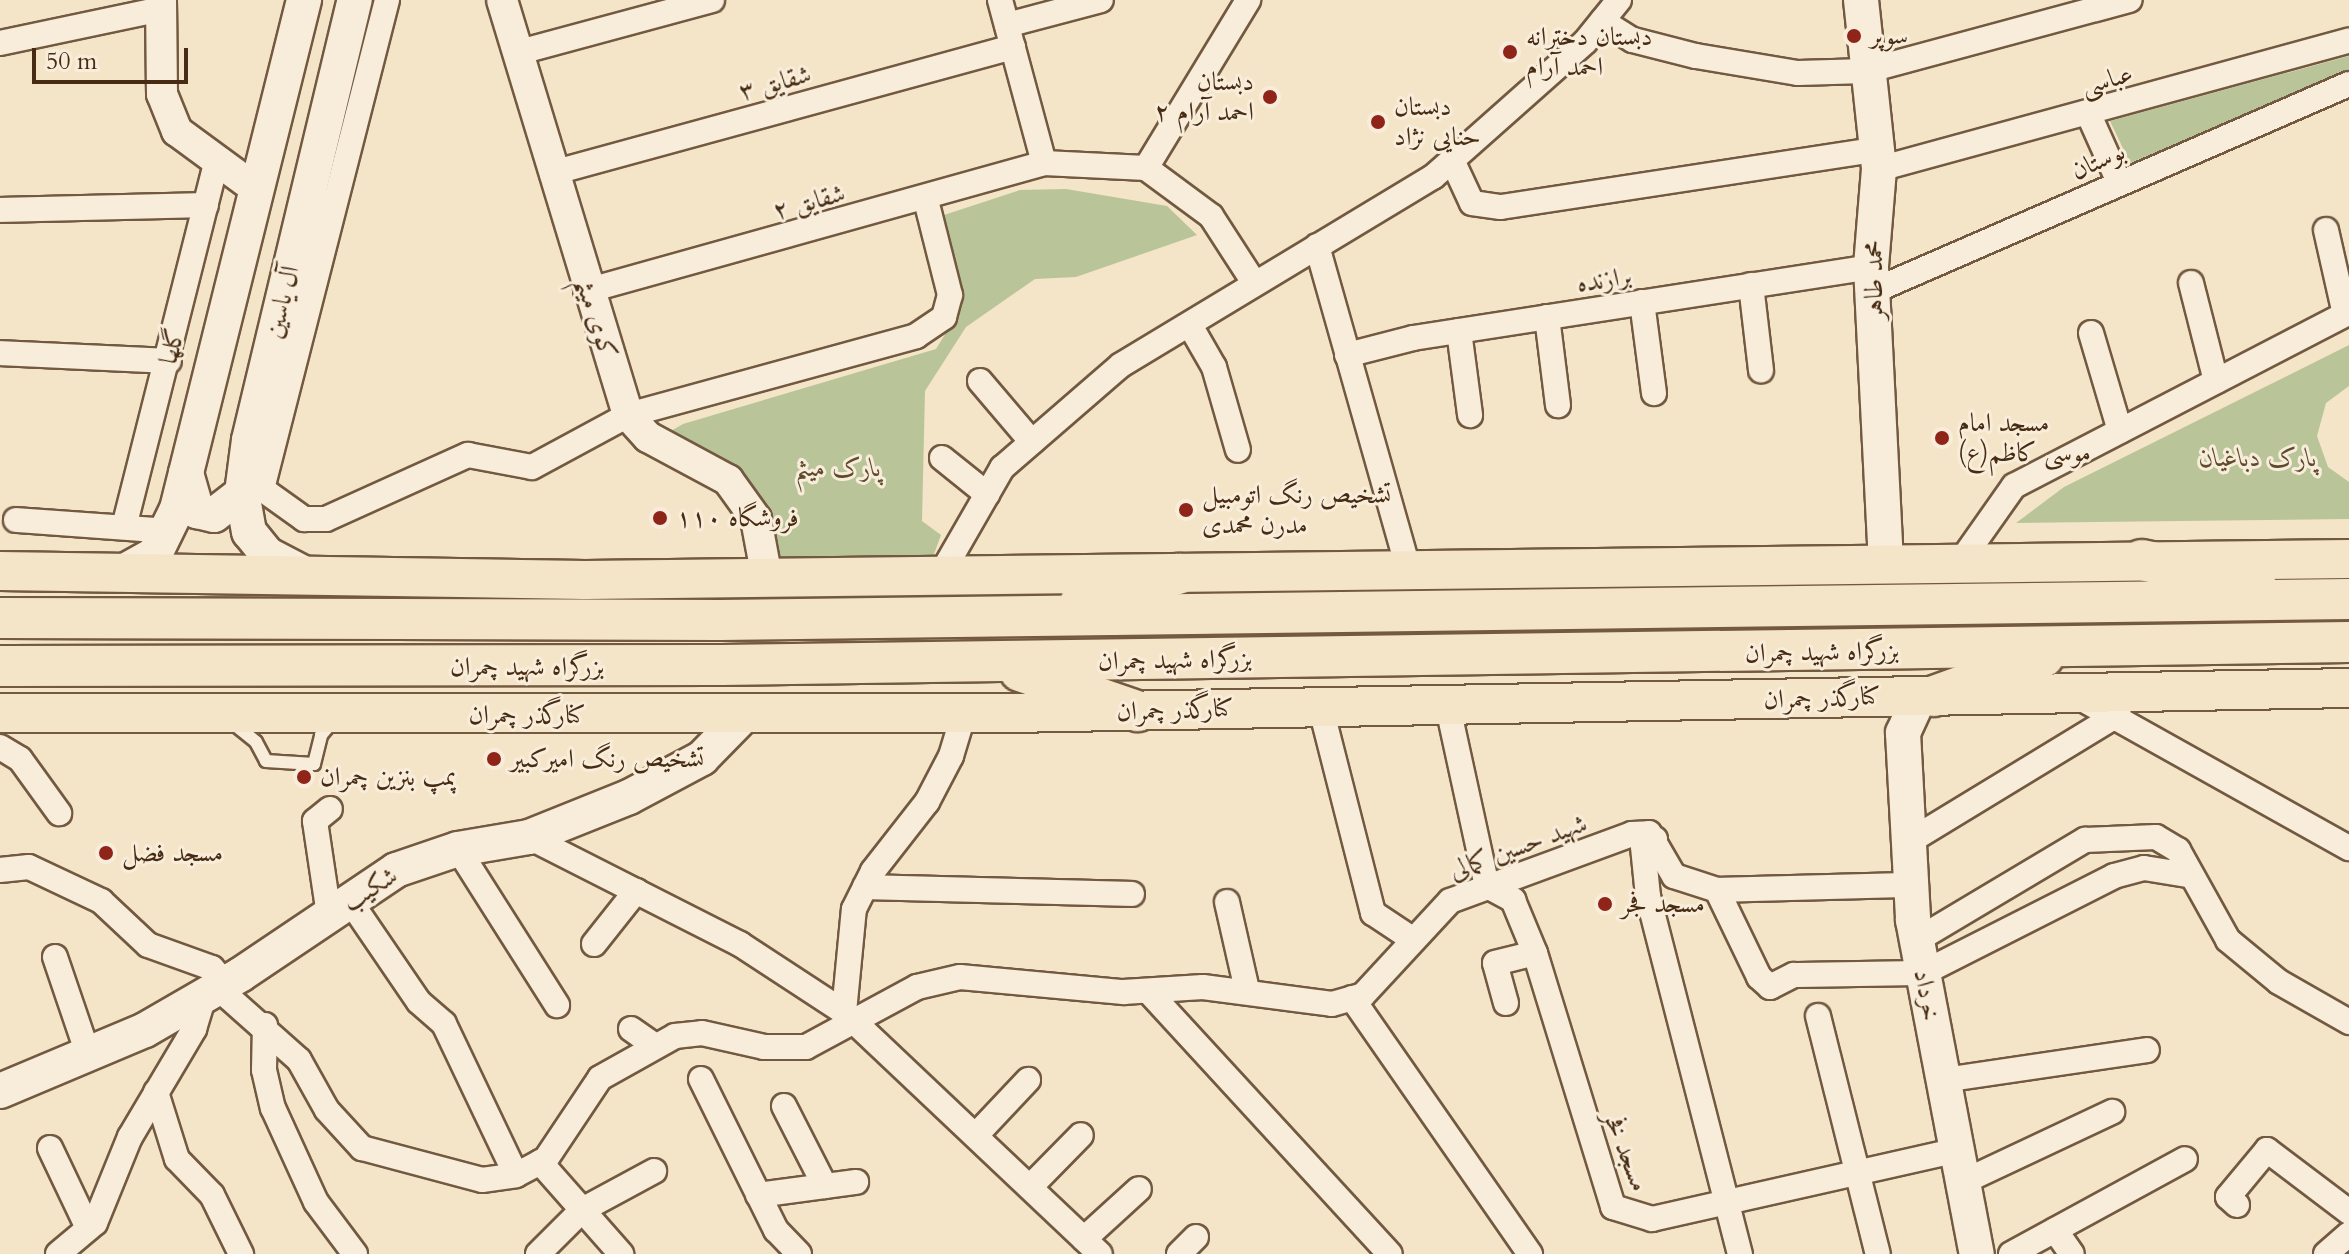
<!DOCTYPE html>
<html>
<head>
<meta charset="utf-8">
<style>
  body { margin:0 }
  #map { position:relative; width:2349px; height:1254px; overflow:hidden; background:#f4e4c8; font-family:Cardo,Amiri,serif }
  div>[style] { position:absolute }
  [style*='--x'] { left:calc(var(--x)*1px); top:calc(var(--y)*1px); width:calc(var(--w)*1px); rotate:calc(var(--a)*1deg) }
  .green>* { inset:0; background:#b9c598 }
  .roads { filter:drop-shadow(2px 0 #725940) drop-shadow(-2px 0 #725940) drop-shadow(0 2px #725940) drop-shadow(0 -2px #725940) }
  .service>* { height:12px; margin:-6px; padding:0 6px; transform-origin:6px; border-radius:6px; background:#f8eddb }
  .minor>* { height:24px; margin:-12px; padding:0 12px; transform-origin:12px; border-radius:12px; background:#f8eddb }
  .tertiary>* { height:30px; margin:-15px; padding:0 15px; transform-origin:15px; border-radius:15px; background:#f8eddb }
  .secondary>* { height:34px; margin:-17px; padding:0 17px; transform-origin:17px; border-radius:17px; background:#f8eddb }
  .primary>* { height:38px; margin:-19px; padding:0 19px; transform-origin:19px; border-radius:19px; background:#f4e4c8 }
  .trunk>* { height:40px; margin:-20px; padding:0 20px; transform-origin:20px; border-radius:20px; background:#f4e4c8 }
  .dots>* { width:22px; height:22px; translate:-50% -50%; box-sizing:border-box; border:4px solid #f8eddb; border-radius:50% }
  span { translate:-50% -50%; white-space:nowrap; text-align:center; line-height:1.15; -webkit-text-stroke:6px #f8eddb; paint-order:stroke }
  .poi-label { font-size:26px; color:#472b12 }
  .left { translate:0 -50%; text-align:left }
  .right { translate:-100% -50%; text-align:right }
  .street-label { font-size:26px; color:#472b12 }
  .park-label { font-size:26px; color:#5e4a2d; font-style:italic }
  .scale { position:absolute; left:32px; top:48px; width:156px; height:36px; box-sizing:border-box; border:4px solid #472b12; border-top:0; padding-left:10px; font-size:24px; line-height:28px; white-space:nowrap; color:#472b12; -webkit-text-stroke:6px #f8eddb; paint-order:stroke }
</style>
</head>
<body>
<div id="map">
  <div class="green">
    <div style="clip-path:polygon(2349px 56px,2349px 73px,2130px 163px,2110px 121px)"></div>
    <div style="clip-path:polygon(1066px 189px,1167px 206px,1197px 235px,1076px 277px,1035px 279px,966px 327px,925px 391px,922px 521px,941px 535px,930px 565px,778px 566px,768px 516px,664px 435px,683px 424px,936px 349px,960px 310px,961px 284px,941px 216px,1020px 190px)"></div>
    <div style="clip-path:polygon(2349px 345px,2349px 386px,2326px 403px,2317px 436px,2328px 467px,2349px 482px,2349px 519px,2016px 523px,2064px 487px)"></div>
  </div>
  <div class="roads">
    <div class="service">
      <div style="--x:234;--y:724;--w:28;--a:39"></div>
      <div style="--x:256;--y:742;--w:21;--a:62"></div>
      <div style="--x:266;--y:761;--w:48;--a:3.6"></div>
      <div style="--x:314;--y:764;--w:30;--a:-76"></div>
      <div style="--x:321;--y:735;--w:20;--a:-49"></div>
    </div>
    <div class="minor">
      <div style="--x:387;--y:0;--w:505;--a:104.34"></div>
      <div style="--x:262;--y:489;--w:52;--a:35.5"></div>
      <div style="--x:304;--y:519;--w:22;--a:0"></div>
      <div style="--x:326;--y:519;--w:156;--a:-24.3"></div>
      <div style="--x:468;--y:455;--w:65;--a:10.6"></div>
      <div style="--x:532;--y:467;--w:109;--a:-28.4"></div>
      <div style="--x:628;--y:415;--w:299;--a:-15.3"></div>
      <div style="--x:916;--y:336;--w:34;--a:-34"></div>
      <div style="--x:944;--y:317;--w:23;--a:-75"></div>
      <div style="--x:950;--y:295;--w:98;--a:-104.2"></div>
      <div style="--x:1000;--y:0;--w:169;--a:74.9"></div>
      <div style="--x:1602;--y:21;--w:36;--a:32"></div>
      <div style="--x:1633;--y:40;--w:65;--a:14.3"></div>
      <div style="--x:1696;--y:56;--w:103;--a:9.5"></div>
      <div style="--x:1798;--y:73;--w:68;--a:-1.7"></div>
      <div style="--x:1866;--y:71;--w:273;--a:-15.1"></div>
      <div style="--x:1007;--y:25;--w:97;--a:-14.9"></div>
      <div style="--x:0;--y:43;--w:165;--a:-11.9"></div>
      <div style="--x:516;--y:53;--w:203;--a:-15.1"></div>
      <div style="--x:2089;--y:115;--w:73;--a:65.9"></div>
      <div style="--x:1452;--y:160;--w:47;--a:65.1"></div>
      <div style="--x:1472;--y:203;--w:29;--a:8"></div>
      <div style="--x:1501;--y:207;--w:381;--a:-8.7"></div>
      <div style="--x:1146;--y:168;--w:197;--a:-58.7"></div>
      <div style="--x:1879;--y:169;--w:487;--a:-15.3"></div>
      <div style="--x:552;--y:173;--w:478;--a:-15.3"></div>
      <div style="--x:0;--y:210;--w:206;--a:-1.4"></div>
      <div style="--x:2326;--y:230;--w:86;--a:77.3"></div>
      <div style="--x:1317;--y:246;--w:339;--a:74.2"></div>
      <div style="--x:2191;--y:283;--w:101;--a:75.7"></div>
      <div style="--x:1751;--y:285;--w:86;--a:83.3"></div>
      <div style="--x:586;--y:291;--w:476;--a:-15.6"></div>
      <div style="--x:1044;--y:163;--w:102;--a:2.8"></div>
      <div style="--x:1146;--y:168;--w:81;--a:36.4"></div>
      <div style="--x:1211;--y:216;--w:77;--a:57.1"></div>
      <div style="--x:1871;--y:292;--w:521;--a:-23.52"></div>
      <div style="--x:1642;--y:302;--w:92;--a:82.5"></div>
      <div style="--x:1547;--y:317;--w:89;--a:82.9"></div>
      <div style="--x:1191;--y:327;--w:46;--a:60.1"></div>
      <div style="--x:1214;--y:367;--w:86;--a:73.9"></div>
      <div style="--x:1459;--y:331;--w:85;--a:82.5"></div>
      <div style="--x:2091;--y:333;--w:102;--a:73.5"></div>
      <div style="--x:0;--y:353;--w:169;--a:2.7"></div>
      <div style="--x:1347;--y:355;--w:68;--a:-14.4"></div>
      <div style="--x:1413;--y:338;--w:463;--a:-8.8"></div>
      <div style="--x:980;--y:381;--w:80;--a:49.6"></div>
      <div style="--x:942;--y:458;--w:58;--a:38.7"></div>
      <div style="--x:16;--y:520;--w:152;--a:4.1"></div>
      <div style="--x:124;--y:527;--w:374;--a:-75.8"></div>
      <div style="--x:1961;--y:561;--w:92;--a:-54.8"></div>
      <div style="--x:2014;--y:486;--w:377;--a:-27.4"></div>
      <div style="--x:940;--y:576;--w:125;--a:-60.1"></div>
      <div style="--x:1002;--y:468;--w:157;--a:-40.9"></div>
      <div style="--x:1121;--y:365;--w:364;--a:-31.1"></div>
      <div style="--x:1433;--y:177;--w:203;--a:-41.6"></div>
      <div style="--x:1585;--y:42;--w:54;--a:-51"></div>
      <div style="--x:2075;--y:695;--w:314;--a:29.2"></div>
      <div style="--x:1447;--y:703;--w:187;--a:77.7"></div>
      <div style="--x:1487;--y:886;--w:30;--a:28"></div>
      <div style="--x:1513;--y:900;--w:57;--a:67.5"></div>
      <div style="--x:1535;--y:953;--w:266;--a:72.9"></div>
      <div style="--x:1613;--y:1207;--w:41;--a:17.1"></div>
      <div style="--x:1652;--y:1219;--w:313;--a:-12.7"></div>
      <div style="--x:1320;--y:705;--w:215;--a:75.7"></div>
      <div style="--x:1373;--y:913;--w:47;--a:33.7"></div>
      <div style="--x:0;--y:747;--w:23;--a:31"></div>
      <div style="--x:20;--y:759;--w:67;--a:54.2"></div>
      <div style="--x:529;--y:837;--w:237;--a:26.9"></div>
      <div style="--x:740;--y:944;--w:124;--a:33.2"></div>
      <div style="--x:844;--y:1012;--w:352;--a:43.4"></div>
      <div style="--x:1655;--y:839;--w:14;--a:146"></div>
      <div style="--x:1643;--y:847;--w:49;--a:84.2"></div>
      <div style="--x:1648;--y:896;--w:370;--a:75.6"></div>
      <div style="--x:1910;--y:841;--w:239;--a:-31.3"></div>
      <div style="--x:2114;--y:717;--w:10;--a:-61"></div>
      <div style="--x:458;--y:849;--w:185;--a:57.6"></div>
      <div style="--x:0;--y:870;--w:29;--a:-6"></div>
      <div style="--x:29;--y:867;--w:80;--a:25.3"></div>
      <div style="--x:101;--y:901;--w:64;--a:43.1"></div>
      <div style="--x:148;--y:945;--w:68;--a:19.8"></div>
      <div style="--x:212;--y:968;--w:21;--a:49"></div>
      <div style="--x:865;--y:887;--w:267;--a:1.5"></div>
      <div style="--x:1717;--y:890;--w:195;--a:-1.5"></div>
      <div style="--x:350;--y:901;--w:122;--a:55.7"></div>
      <div style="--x:419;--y:1002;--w:33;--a:41"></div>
      <div style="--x:444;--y:1024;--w:167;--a:64.5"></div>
      <div style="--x:1227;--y:902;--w:90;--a:77.2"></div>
      <div style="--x:329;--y:915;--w:95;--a:-98.5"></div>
      <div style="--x:315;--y:821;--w:19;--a:-39"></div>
      <div style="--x:1917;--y:940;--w:196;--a:-30.8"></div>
      <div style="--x:2085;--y:840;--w:71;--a:-2.4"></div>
      <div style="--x:2156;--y:837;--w:26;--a:31"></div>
      <div style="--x:2178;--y:850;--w:103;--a:60.9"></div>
      <div style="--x:2228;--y:940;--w:66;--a:39.5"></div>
      <div style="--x:2279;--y:982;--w:81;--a:29.7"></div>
      <div style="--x:594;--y:944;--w:68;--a:-51.6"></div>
      <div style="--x:55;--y:957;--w:102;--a:71.2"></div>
      <div style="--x:218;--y:988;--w:108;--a:41.6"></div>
      <div style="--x:299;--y:1060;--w:57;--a:60.8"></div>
      <div style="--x:327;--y:1110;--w:52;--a:47.4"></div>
      <div style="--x:362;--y:1148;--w:124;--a:14.9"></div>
      <div style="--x:482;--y:1180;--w:34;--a:-8"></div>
      <div style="--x:516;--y:1175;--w:34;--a:-28"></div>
      <div style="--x:546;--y:1159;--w:97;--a:-56.3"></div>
      <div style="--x:600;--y:1078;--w:86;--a:-29.2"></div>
      <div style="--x:675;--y:1036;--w:27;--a:-6"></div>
      <div style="--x:702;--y:1033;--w:64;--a:12.7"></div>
      <div style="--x:764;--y:1047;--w:42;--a:0"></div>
      <div style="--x:806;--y:1047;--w:126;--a:-28.4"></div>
      <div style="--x:917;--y:987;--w:44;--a:-13.1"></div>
      <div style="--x:960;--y:977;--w:164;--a:5.3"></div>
      <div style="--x:1123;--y:992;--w:80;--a:-3.6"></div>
      <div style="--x:1203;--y:987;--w:130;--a:7.5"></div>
      <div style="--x:1332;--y:1004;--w:32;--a:-16"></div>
      <div style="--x:1363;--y:995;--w:128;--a:-47.2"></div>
      <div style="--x:1450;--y:901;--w:194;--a:-20.2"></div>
      <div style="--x:1632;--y:834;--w:17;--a:-3"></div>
      <div style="--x:1649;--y:833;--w:50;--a:59.8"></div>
      <div style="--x:1674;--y:876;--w:45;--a:18"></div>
      <div style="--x:1717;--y:890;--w:97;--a:64.2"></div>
      <div style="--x:1759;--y:977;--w:15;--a:42"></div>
      <div style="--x:1770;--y:987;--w:27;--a:-27"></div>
      <div style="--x:1794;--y:975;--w:129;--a:-0.9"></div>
      <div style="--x:1923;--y:973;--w:214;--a:-26.9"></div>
      <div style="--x:2114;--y:876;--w:31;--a:-15"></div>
      <div style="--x:2144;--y:868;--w:45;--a:9"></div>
      <div style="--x:1148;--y:991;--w:357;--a:47.4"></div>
      <div style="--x:1352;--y:998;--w:312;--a:55.2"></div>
      <div style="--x:1506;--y:1003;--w:41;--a:-105.4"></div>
      <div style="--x:1495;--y:963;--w:41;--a:-14"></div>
      <div style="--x:844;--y:1012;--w:103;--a:-84.5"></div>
      <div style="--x:854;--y:909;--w:42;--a:-63.4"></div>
      <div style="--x:873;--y:871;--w:88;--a:-52"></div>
      <div style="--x:927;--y:802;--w:52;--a:-62.4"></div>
      <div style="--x:951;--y:756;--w:45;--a:-73.2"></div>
      <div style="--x:1818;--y:1016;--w:245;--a:75.9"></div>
      <div style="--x:265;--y:1025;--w:45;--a:91.3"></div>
      <div style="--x:264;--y:1070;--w:39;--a:77"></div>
      <div style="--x:273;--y:1108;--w:103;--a:65.4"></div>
      <div style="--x:316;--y:1202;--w:65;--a:53.1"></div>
      <div style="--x:631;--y:1029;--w:28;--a:35"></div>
      <div style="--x:701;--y:1079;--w:169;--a:63.6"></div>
      <div style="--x:776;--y:1230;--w:33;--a:46"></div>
      <div style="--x:1944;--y:1080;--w:205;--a:-8.4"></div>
      <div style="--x:156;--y:1092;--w:70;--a:72.6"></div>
      <div style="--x:177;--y:1159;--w:50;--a:45.8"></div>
      <div style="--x:212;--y:1195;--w:66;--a:63.8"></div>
      <div style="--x:784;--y:1106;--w:90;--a:62.9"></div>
      <div style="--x:978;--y:1133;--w:73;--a:-46.7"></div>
      <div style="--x:50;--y:1148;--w:89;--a:64.6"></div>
      <div style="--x:540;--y:1162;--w:123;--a:48.6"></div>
      <div style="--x:1963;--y:1182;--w:165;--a:-25.2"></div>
      <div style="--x:1031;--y:1186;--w:71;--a:-45.6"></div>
      <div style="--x:758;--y:1195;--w:99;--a:-7.6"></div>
      <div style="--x:2237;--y:1205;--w:12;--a:-138"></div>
      <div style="--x:2228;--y:1197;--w:61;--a:-50.3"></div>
      <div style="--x:2267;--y:1150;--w:103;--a:37.1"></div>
      <div style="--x:2055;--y:1230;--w:29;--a:55"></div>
      <div style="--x:1084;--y:1239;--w:74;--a:-42.3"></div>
      <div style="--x:58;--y:1254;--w:48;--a:-40"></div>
      <div style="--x:95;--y:1223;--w:93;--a:-67.9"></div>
      <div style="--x:130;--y:1137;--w:126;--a:-59.3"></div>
      <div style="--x:194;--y:1029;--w:34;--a:-73"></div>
      <div style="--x:538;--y:1254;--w:62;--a:-45"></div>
      <div style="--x:582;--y:1210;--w:82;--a:-28.4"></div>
      <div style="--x:1179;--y:1254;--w:24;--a:-45"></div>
      <div style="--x:2011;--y:1254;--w:198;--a:-28.6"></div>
      <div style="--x:2326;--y:1254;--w:30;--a:-41"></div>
    </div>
    <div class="tertiary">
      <div style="--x:161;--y:0;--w:94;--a:89.4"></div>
      <div style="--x:162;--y:94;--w:40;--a:68"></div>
      <div style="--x:177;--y:131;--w:98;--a:36.3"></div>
      <div style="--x:502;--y:0;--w:434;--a:73.1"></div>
      <div style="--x:628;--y:415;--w:30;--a:48"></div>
      <div style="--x:648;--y:437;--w:91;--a:28.3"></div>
      <div style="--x:728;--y:480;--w:48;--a:54.3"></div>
      <div style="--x:756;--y:519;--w:60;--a:79.4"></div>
    </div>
    <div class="secondary">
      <div style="--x:1861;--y:0;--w:170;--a:83.9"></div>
      <div style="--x:1879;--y:169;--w:98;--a:94.7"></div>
      <div style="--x:1871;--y:267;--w:295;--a:87.1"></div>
      <div style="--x:186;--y:473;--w:40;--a:74"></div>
      <div style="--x:197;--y:511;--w:17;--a:13"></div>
      <div style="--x:214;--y:515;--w:36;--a:-38"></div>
      <div style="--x:121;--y:573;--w:39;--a:-29"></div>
      <div style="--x:155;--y:554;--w:50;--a:-63.9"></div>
      <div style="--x:177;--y:509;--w:525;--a:-75.99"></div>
      <div style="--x:309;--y:576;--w:47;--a:-152.4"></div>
      <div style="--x:267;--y:554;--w:28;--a:-129"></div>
      <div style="--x:249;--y:532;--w:40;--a:-100"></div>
      <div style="--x:242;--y:493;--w:53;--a:-82.5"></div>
      <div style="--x:249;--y:440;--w:453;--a:-76.5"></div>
      <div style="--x:1920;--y:696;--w:41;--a:114.7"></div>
      <div style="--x:1903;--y:733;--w:187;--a:86.9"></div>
      <div style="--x:1913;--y:920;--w:340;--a:79.2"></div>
      <div style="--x:0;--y:1091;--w:157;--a:-22.8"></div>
      <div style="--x:145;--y:1030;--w:110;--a:-30.1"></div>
      <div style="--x:240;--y:975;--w:188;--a:-33.9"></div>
      <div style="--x:396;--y:870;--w:65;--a:-18.7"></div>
      <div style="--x:458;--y:849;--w:72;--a:-9.6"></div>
      <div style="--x:529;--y:837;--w:108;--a:-21.8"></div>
      <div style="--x:629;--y:797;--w:83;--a:-28.1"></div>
      <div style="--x:702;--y:758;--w:62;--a:-45.7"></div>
    </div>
    <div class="primary">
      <div style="--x:0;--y:571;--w:585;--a:0.88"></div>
      <div style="--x:585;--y:580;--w:1764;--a:-0.68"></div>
      <div style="--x:0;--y:713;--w:1011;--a:0"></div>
      <div style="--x:1011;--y:713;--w:1338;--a:-1.07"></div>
    </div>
    <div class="trunk">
      <div style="--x:2142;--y:560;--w:116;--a:12"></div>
      <div style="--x:1081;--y:601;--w:101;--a:-15.6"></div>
      <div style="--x:0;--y:618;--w:720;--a:0.16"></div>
      <div style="--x:720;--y:620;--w:1629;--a:-0.74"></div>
      <div style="--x:0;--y:666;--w:721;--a:-0.08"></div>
      <div style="--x:721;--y:665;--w:1628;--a:-0.81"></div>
      <div style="--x:1020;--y:671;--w:124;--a:18.9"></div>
      <div style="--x:1934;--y:696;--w:116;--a:-19.7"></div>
    </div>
  </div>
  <div class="dots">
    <div style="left:1854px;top:36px;background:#8f2418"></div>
    <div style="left:1510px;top:52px;background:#8f2418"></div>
    <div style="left:1270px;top:97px;background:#8f2418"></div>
    <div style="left:1378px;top:122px;background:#8f2418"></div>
    <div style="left:1942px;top:438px;background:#8f2418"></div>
    <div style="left:1186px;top:510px;background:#8f2418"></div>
    <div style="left:660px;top:518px;background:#8f2418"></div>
    <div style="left:494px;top:759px;background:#8f2418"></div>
    <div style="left:304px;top:777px;background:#8f2418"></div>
    <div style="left:106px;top:853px;background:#8f2418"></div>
    <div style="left:1605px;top:904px;background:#8f2418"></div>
  </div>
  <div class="poi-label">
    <span class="left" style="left:1870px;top:36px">سوپر</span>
    <span class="left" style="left:1526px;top:52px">دبستان دخترانه<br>احمد آرام</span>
    <span class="right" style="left:1254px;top:97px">دبستان<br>احمد آرام ۲</span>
    <span class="left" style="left:1394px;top:122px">دبستان<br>حنایی نژاد</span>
    <span class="left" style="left:1958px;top:438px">مسجد امام<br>موسی کاظم(ع)</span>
    <span class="left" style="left:1202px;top:510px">تشخیص رنگ اتومبیل<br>مدرن محمدی</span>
    <span class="left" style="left:676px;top:518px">فروشگاه ۱۱۰</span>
    <span class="left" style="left:510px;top:759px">تشخیص رنگ امیرکبیر</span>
    <span class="left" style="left:320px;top:777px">پمپ بنزین چمران</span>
    <span class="left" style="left:122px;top:853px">مسجد فضل</span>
    <span class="left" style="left:1621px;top:904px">مسجد فجر</span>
  </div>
  <div class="street-label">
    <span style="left:2107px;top:80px;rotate:-16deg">عباسی</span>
    <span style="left:775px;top:83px;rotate:-15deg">شقایق ۳</span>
    <span style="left:2098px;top:161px;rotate:-24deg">بوستان</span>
    <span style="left:809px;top:202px;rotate:-15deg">شقایق ۲</span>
    <span style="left:1604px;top:280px;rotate:-9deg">برازنده</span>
    <span style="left:1874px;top:280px;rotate:-90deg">محمد طاهر</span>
    <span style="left:282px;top:302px;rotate:-76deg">آل یاسین</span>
    <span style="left:596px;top:318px;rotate:72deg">کوی میثم</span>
    <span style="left:172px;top:346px;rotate:-76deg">گلها</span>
    <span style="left:1822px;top:652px;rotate:-1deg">بزرگراه شهید چمران</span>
    <span style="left:1175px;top:660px;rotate:-1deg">بزرگراه شهید چمران</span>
    <span style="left:527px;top:667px">بزرگراه شهید چمران</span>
    <span style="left:1822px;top:698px;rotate:-2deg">کنارگذر چمران</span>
    <span style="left:1175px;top:710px;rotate:-2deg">کنارگذر چمران</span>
    <span style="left:527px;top:715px">کنارگذر چمران</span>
    <span style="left:1518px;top:847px;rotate:-20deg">شهید حسین کمالی</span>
    <span style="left:370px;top:889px;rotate:-32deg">شکیب</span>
    <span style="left:1927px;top:995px;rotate:79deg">خرداد</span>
    <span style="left:1626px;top:1151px;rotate:69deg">مسجد فخر</span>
  </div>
  <div class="park-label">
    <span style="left:2258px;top:458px">پارک دباغیان</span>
    <span style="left:838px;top:468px">پارک میثم</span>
  </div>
  <div class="scale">50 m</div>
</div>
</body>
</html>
